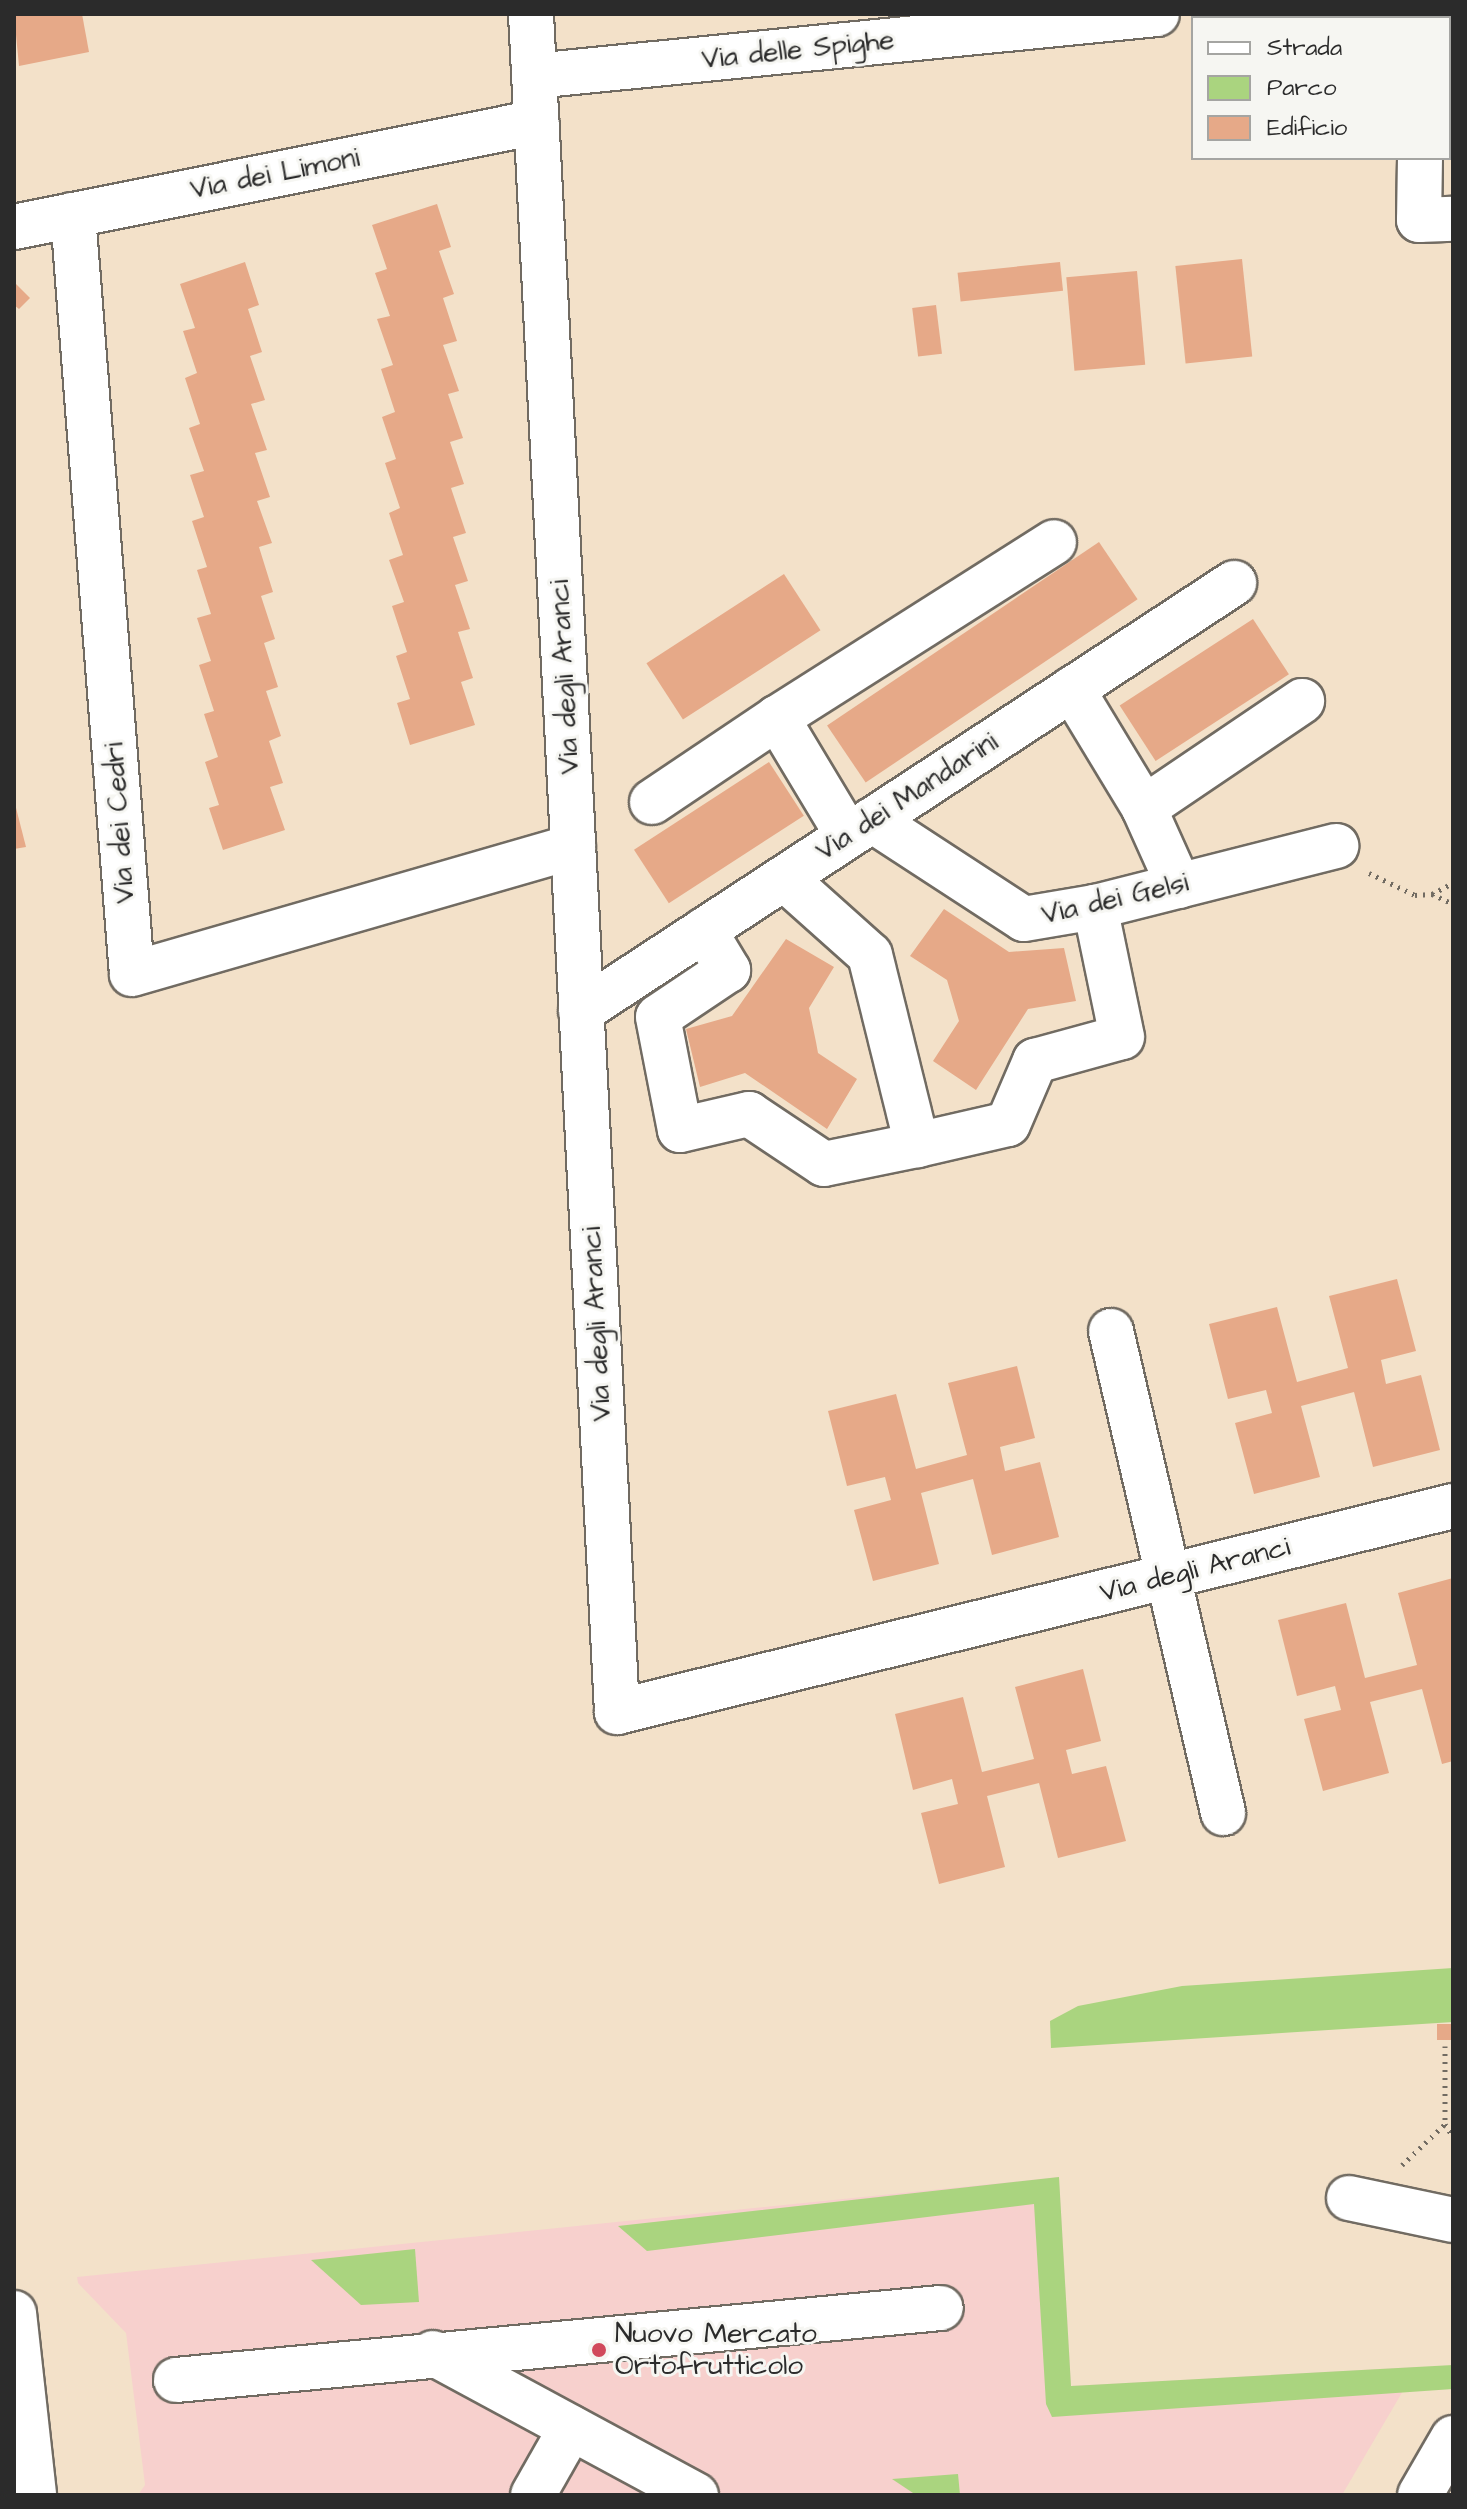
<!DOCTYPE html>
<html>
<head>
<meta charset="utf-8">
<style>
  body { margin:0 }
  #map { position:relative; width:1467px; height:2509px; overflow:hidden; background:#f3e1c9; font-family:"Architects Daughter",sans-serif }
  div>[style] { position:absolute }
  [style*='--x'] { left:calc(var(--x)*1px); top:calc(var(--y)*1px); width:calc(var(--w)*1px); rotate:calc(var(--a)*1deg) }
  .built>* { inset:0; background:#f7d0cd }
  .green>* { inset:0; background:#aad47f }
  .building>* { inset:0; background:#e6a988; transform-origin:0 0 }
  .path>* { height:5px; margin-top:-2.5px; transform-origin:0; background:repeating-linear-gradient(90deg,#716b62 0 2px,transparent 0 8px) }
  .roads { filter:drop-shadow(2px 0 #716b62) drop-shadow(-2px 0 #716b62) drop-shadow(0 2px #716b62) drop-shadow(0 -2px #716b62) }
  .minor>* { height:44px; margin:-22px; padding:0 22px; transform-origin:22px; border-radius:22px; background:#fff }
  .dots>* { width:22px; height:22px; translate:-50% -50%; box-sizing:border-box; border:4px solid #f6f6f2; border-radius:50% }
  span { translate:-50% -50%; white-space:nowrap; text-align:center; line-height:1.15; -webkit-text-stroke:6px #f6f6f2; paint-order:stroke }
  .street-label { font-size:28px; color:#2b2b2b }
  .poi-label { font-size:28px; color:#2b2b2b }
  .left { translate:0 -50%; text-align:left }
  .frame { position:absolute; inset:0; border:16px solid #2b2b2b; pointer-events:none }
  .legend { position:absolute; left:1191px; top:16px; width:260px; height:144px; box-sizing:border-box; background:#f6f6f2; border:2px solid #a5a5a2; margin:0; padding:10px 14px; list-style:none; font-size:24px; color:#2b2b2b }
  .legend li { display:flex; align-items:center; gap:16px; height:40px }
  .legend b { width:40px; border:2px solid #a5a5a2 }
</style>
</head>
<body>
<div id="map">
  <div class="built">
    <div style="clip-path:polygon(1059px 2177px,1071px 2386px,1417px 2367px,1342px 2495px,138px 2495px,145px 2485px,126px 2333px,78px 2283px,77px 2277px)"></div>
  </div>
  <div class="green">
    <div style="clip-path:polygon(1453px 1968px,1453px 2022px,1051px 2048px,1050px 2021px,1078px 2006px,1182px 1986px)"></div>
    <div style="clip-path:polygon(1059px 2177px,1071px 2386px,1453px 2365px,1453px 2389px,1052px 2417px,1046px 2404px,1034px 2204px,647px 2251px,618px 2226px)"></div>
    <div style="clip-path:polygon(415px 2249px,419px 2302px,361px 2305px,311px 2260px)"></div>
    <div style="clip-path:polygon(958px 2474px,960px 2495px,916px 2495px,892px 2479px)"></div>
  </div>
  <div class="building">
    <div style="clip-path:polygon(14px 14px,82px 14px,89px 52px,19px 66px)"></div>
    <div style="clip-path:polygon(437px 204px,451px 247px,439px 251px,454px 294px,443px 298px,457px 341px,443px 345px,459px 391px,448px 394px,463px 438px,450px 442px,464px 484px,451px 488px,466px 533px,453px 537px,468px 581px,455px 585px,470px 629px,458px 632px,473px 678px,461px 682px,475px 725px,410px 745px,397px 703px,410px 699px,396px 656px,407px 652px,392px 606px,404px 602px,389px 560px,403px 555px,389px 513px,400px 508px,385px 463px,396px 459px,382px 417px,395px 412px,381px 369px,393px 365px,377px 319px,390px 316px,375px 273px,387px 269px,372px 225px)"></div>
    <div style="left:1242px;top:259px;width:98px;height:67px;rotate:84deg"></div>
    <div style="clip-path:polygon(245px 262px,259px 305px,248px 309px,262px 352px,250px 356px,265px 400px,251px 404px,267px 450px,255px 453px,270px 497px,257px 501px,272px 543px,259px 547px,273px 592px,261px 596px,275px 639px,264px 643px,278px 687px,266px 691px,281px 736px,269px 741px,283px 783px,270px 787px,285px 830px,223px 850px,209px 808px,219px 805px,205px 762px,218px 757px,204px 714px,214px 711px,199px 665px,211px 661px,197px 618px,211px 614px,197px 570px,207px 567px,192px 521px,204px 517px,190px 475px,204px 471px,189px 428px,200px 424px,185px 378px,197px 373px,183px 331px,195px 328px,180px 284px)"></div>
    <div style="left:1060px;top:262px;width:29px;height:103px;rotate:84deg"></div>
    <div style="left:1137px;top:271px;width:94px;height:71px;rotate:85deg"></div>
    <div style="clip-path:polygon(14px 282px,30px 298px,19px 309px,14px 305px)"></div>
    <div style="left:936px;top:305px;width:49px;height:24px;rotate:83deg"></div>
    <div style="left:1099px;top:542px;width:69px;height:328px;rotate:56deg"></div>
    <div style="left:784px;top:574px;width:67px;height:164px;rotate:57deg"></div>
    <div style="left:1253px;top:619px;width:66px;height:159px;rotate:57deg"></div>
    <div style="left:769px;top:762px;width:64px;height:161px;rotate:57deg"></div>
    <div style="clip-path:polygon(14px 800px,26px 847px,14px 849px)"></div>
    <div style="clip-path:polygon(944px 909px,1009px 952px,1064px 948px,1076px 1001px,1028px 1009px,976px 1090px,933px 1061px,959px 1021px,947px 980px,910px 956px)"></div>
    <div style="clip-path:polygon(786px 939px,834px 967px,809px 1008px,816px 1042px,818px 1053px,857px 1079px,827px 1129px,745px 1073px,700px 1087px,686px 1029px,732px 1016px)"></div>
    <div style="clip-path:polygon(1397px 1279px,1416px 1351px,1381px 1360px,1386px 1384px,1421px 1375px,1440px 1450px,1373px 1467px,1354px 1392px,1301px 1406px,1320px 1477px,1254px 1494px,1235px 1423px,1272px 1413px,1266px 1390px,1228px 1399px,1209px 1324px,1277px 1307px,1297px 1382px,1348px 1368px,1329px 1296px)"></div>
    <div style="clip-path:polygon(1017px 1366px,1035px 1438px,1000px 1447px,1005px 1471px,1040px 1462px,1059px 1537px,992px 1555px,973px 1479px,921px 1493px,939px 1564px,873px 1581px,854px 1510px,891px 1500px,885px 1477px,847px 1486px,828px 1411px,896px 1394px,916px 1469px,967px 1455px,948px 1383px)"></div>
    <div style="clip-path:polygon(1453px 1578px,1453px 1761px,1442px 1764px,1422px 1689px,1370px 1702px,1389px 1773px,1323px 1791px,1304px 1719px,1341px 1710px,1335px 1686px,1297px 1696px,1278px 1620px,1346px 1603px,1365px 1678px,1417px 1665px,1398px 1593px)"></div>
    <div style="clip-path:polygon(1083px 1669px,1101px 1741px,1066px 1750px,1072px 1774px,1106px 1766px,1126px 1841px,1058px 1858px,1039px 1783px,987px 1796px,1005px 1867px,939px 1884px,921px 1813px,958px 1804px,952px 1779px,913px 1790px,895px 1714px,963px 1697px,982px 1772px,1034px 1759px,1015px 1687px)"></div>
    <div style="left:1453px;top:2024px;width:16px;height:16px;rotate:90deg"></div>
  </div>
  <div class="path">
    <div style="--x:1369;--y:873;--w:51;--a:25.6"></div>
    <div style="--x:1415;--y:895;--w:17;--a:-3"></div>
    <div style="--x:1432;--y:894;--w:23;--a:25"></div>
    <div style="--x:1432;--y:894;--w:24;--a:-28"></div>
    <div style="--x:1445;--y:2046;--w:78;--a:90"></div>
    <div style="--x:1445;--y:2124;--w:15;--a:58"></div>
    <div style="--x:1402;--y:2165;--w:59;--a:-43.6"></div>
  </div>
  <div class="roads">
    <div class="minor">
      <div style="--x:531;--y:14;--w:1700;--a:87.1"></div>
      <div style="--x:617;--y:1712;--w:861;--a:-13.84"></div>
      <div style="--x:1421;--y:18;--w:4;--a:-76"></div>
      <div style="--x:534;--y:76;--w:626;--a:-5.68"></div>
      <div style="--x:1420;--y:158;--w:62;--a:90.9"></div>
      <div style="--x:1419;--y:220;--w:34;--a:-2"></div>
      <div style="--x:73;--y:215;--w:761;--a:85.56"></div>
      <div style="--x:132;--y:974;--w:459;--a:-16.1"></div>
      <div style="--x:14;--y:227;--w:533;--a:-11.35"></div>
      <div style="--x:1072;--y:689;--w:139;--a:58.8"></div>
      <div style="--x:652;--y:802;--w:151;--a:-33.9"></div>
      <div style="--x:872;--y:820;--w:181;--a:33.1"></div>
      <div style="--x:1024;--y:919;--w:72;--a:-9.6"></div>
      <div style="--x:1095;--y:907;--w:249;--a:-14.2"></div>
      <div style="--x:848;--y:836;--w:138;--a:-121"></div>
      <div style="--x:777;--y:718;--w:328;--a:-32.4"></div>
      <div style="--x:784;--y:878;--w:115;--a:41.8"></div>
      <div style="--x:870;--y:955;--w:196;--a:76.1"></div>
      <div style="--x:917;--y:1145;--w:93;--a:-13"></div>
      <div style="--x:1008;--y:1124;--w:69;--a:-66.8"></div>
      <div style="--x:1035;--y:1061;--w:90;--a:-15.4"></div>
      <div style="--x:1122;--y:1037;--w:133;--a:-101.7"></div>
      <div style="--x:1179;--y:886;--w:85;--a:-114.2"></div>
      <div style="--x:1144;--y:808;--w:191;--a:-34.1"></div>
      <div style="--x:704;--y:930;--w:47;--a:59"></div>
      <div style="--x:728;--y:970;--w:84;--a:146.1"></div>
      <div style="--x:658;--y:1017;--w:115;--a:79"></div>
      <div style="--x:680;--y:1130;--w:71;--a:-13.1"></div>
      <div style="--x:749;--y:1114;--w:90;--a:33.7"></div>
      <div style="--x:824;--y:1164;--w:95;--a:-11.5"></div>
      <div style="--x:581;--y:1011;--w:781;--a:-33.24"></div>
      <div style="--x:1111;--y:1331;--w:495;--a:76.9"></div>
      <div style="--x:1349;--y:2198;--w:106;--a:11.9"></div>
      <div style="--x:14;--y:2313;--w:183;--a:83.7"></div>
      <div style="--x:433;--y:2353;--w:299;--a:28.4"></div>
      <div style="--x:176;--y:2380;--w:768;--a:-5.38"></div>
      <div style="--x:533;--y:2495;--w:77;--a:-60.4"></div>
      <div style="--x:1420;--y:2495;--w:66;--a:-59.9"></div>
    </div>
  </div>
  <div class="dots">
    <div style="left:599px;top:2350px;background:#d1495b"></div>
  </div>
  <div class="street-label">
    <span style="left:798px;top:50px;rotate:-6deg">Via delle Spighe</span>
    <span style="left:275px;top:174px;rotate:-11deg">Via dei Limoni</span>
    <span style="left:565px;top:677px;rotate:-93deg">Via degli Aranci</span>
    <span style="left:907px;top:797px;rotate:-33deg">Via dei Mandarini</span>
    <span style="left:120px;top:823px;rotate:-94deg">Via dei Cedri</span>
    <span style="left:1115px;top:899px;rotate:-13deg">Via dei Gelsi</span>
    <span style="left:597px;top:1324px;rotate:-93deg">Via degli Aranci</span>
    <span style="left:1195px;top:1570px;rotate:-14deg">Via degli Aranci</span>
  </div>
  <div class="poi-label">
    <span class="left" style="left:615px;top:2350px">Nuovo Mercato<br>Ortofrutticolo</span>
  </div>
  <div class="frame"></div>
  <ul class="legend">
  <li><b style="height:10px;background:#fff"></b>Strada</li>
  <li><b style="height:22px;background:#aad47f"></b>Parco</li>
  <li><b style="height:22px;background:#e6a988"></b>Edificio</li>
  </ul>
</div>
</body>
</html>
